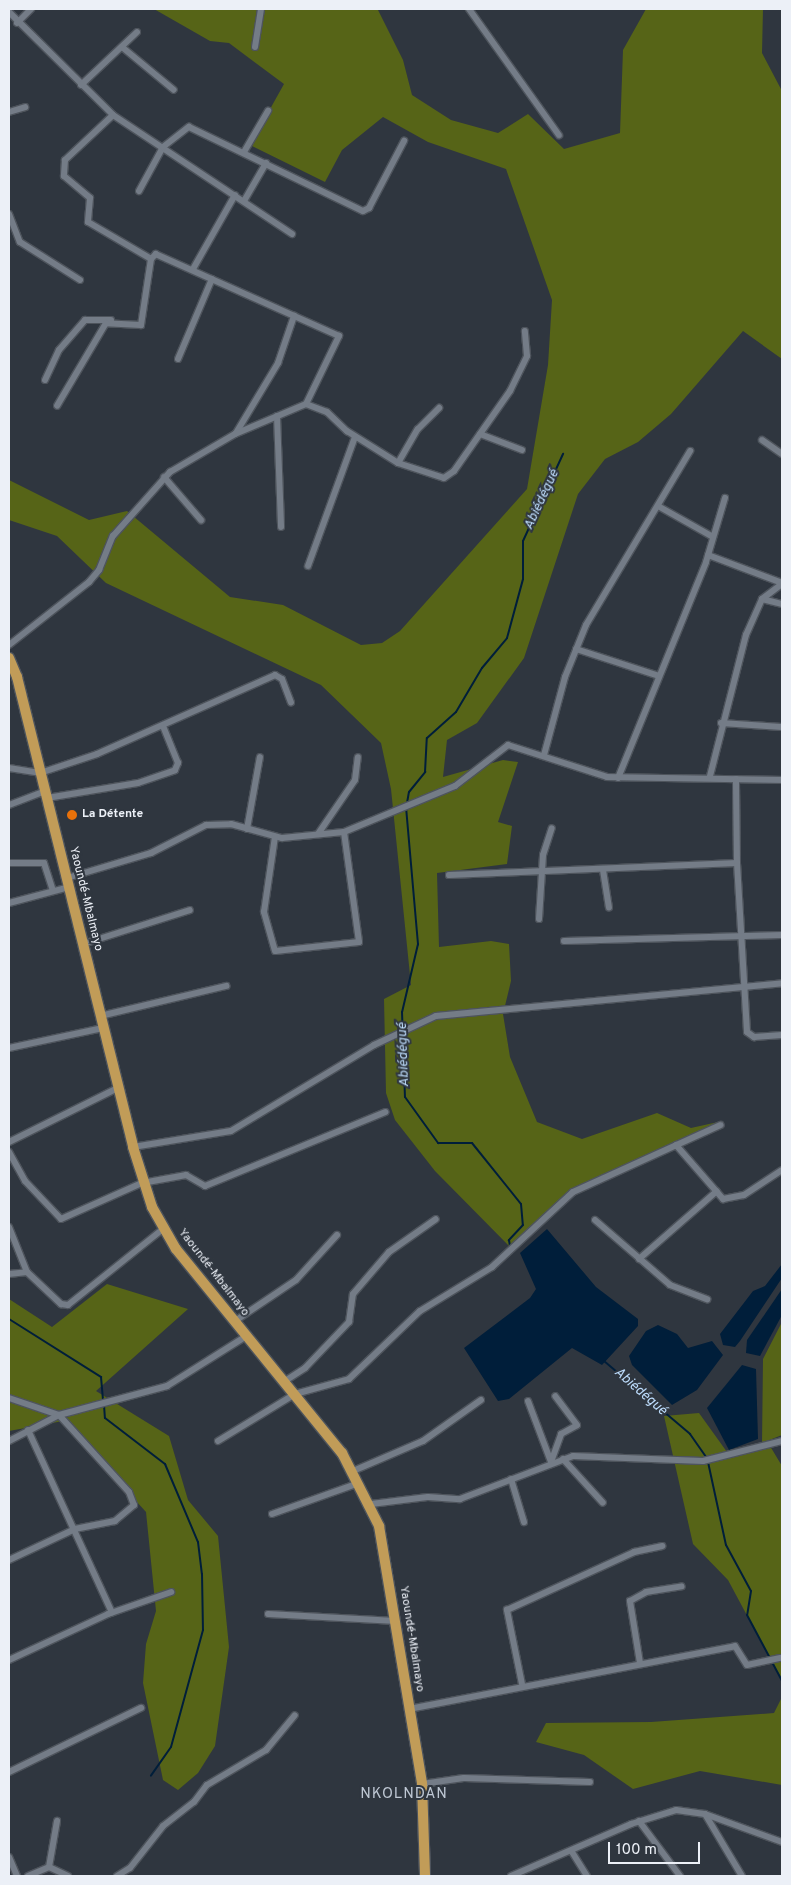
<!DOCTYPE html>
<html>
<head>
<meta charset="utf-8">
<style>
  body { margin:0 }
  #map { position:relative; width:791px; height:1885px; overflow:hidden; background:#2f363f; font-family:Overpass,sans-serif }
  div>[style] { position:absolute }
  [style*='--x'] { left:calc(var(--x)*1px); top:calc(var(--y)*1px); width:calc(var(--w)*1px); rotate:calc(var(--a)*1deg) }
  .green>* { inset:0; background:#566417 }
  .water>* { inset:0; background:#001e3a }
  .stream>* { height:2px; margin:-1px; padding:0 1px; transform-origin:1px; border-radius:1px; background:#001e3a }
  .roads { filter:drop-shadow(1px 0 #4e545c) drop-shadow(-1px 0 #4e545c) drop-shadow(0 1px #4e545c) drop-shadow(0 -1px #4e545c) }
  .minor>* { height:6px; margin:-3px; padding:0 3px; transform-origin:3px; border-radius:3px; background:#747c87 }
  .trunk>* { height:10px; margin:-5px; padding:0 5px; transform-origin:5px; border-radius:5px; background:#c19c58 }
  .dots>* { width:14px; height:14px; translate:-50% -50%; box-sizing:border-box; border:2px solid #2f363f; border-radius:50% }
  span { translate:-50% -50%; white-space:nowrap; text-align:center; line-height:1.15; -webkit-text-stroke:4px #2f363f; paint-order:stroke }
  .poi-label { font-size:12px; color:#ecf0f7; font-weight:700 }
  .left { translate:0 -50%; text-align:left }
  .street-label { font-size:12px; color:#ecf0f7 }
  .water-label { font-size:14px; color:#bcdbfb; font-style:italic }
  .quarter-label { font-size:15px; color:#bfc8d4; letter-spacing:1px }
  .frame { position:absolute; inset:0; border:10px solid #ecf0f7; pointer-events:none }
  .scale { position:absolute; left:608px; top:1842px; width:92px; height:22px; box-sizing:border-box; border:2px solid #ecf0f7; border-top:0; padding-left:6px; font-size:15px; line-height:18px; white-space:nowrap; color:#ecf0f7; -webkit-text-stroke:4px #2f363f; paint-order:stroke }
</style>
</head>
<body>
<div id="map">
  <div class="green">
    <div style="clip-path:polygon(154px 9px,378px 10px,403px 60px,412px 95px,451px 120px,498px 133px,528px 114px,564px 149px,620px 133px,623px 50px,646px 9px,763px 9px,762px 53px,782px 91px,782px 359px,743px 331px,671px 414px,638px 442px,605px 459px,578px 494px,524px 658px,477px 723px,447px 740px,443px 777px,503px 760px,518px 762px,498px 822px,512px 826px,507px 864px,437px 873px,439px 947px,491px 941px,509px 944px,511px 981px,503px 1014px,510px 1057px,537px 1122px,582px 1139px,657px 1113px,691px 1128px,718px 1122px,719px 1126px,573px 1192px,513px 1250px,435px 1171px,395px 1120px,386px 1093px,384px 999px,411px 985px,391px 789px,381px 743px,321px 685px,106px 583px,57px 536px,9px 520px,9px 480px,89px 520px,127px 511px,230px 597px,283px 605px,361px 645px,382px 643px,400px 631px,527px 489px,548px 365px,552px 300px,506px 169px,428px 142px,383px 117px,342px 150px,325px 182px,250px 145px,284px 84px,229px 43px,210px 41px)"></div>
    <div style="clip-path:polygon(107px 1284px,188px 1309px,96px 1391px,169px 1436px,188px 1500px,218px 1536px,229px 1647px,215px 1746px,198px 1773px,178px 1790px,163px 1780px,143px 1683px,146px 1644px,156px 1611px,146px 1512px,63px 1421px,9px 1431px,9px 1299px,52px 1327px)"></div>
    <div style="clip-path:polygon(782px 1322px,782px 1435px,767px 1441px,782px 1466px,782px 1681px,728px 1580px,693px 1544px,664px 1416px,699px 1413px,727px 1452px,762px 1443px,763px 1359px)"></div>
    <div style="clip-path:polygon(782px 1697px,782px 1785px,700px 1771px,633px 1789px,584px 1755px,536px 1742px,546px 1723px,651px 1722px,774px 1713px)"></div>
  </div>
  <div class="water">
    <div style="clip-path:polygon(547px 1229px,596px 1287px,638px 1319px,638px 1326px,602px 1365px,572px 1348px,509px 1399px,498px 1401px,464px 1348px,530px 1298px,536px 1289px,520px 1253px)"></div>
    <div style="clip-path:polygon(782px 1264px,782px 1278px,740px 1341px,735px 1347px,723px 1345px,720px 1334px,753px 1291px,765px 1286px)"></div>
    <div style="clip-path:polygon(782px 1289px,782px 1315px,760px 1356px,746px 1353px,747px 1340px)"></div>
    <div style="clip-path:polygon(658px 1325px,677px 1334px,688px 1348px,712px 1341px,723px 1355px,697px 1390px,672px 1405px,632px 1365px,629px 1356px,646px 1331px)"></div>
    <div style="clip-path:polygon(742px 1365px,756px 1369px,758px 1439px,729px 1450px,707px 1408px)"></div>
  </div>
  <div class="stream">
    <div style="--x:407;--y:803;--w:11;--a:-80"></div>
    <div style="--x:409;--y:792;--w:26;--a:-51"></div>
    <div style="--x:425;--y:772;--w:34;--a:-87"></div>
    <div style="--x:427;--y:738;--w:39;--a:-42"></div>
    <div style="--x:456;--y:712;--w:51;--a:-59.4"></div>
    <div style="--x:482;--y:668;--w:39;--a:-50"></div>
    <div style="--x:507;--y:638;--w:61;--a:-74.8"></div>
    <div style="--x:523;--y:579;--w:38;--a:-90"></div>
    <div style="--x:523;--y:541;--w:96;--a:-65.3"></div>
    <div style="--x:406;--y:807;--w:138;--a:85"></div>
    <div style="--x:418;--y:944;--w:70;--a:103.2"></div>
    <div style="--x:402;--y:1012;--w:85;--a:88"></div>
    <div style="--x:405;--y:1097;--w:57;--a:54.3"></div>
    <div style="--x:438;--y:1143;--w:34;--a:0"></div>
    <div style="--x:472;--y:1143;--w:78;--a:51.2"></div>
    <div style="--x:521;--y:1204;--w:21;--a:85"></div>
    <div style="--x:523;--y:1225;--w:21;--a:133"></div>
    <div style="--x:509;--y:1240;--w:6;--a:81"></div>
    <div style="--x:9;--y:1319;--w:109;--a:32.2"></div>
    <div style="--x:101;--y:1377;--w:24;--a:85"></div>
    <div style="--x:604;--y:1361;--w:113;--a:40.3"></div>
    <div style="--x:690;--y:1434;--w:29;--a:55"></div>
    <div style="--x:104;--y:1405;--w:13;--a:86"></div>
    <div style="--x:105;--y:1418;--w:76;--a:37.5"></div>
    <div style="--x:165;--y:1464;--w:85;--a:67.1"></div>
    <div style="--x:198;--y:1542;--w:32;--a:83"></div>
    <div style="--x:202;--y:1574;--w:56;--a:89"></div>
    <div style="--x:203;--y:1630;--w:121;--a:105.3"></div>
    <div style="--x:171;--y:1747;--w:35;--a:125"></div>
    <div style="--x:708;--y:1462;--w:85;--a:77.8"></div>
    <div style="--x:726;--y:1545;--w:52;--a:61.5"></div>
    <div style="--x:751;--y:1591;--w:24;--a:99"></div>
    <div style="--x:747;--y:1615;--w:49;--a:61.9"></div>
    <div style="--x:772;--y:1662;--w:21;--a:62"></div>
  </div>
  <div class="roads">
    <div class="minor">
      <div style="--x:469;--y:9;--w:155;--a:54.5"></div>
      <div style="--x:9;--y:12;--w:146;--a:44.7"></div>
      <div style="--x:113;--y:115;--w:215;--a:33.6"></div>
      <div style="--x:17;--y:23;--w:20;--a:-45"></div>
      <div style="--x:122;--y:47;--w:67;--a:39.6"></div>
      <div style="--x:255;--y:47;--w:38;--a:-81"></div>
      <div style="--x:81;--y:85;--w:77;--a:-43.4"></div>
      <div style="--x:9;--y:112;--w:17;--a:-17"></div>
      <div style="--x:113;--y:115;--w:66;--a:136.8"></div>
      <div style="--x:65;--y:160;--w:16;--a:94"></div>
      <div style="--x:64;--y:176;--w:34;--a:40"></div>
      <div style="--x:90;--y:198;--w:24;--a:95"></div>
      <div style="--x:88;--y:222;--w:73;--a:30.4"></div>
      <div style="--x:244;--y:152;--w:48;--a:-59.7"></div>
      <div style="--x:139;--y:191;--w:50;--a:-61.4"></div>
      <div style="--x:163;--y:147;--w:33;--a:-38"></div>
      <div style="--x:189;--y:127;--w:193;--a:25.8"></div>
      <div style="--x:363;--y:211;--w:7;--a:-27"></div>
      <div style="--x:369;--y:208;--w:76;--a:-62.4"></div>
      <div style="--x:244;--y:201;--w:44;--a:-59.9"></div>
      <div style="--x:9;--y:214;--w:30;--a:69"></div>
      <div style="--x:20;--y:242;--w:71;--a:32.3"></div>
      <div style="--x:193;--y:269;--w:85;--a:-60.4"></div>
      <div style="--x:178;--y:359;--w:87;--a:-67"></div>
      <div style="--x:45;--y:380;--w:33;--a:-65"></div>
      <div style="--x:59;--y:350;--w:40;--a:-49"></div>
      <div style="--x:85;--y:320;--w:26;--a:0"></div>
      <div style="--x:306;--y:404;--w:22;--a:21"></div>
      <div style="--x:327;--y:412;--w:28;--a:44"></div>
      <div style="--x:347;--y:431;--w:60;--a:32.1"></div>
      <div style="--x:398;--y:463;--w:48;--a:18.1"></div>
      <div style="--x:444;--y:478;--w:12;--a:-35"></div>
      <div style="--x:454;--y:471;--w:98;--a:-55"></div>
      <div style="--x:510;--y:391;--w:39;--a:-64"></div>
      <div style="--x:527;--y:356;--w:25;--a:-95"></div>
      <div style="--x:277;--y:416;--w:111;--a:87.9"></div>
      <div style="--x:236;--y:433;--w:82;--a:-59"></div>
      <div style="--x:278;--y:363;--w:50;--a:-71.2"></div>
      <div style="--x:480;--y:434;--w:45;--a:20.9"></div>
      <div style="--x:762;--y:440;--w:24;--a:35"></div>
      <div style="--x:398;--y:463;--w:39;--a:-60"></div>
      <div style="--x:418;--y:429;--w:30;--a:-45"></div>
      <div style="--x:164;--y:477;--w:57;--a:49.3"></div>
      <div style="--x:658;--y:506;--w:63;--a:29.4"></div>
      <div style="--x:708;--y:555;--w:79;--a:20.7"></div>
      <div style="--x:308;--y:566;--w:137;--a:-70"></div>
      <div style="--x:762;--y:599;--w:21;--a:14"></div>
      <div style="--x:9;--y:645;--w:102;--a:-38.2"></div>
      <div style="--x:89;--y:582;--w:16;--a:-50"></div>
      <div style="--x:99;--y:570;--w:37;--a:-68"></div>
      <div style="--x:113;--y:536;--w:86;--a:-48.3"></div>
      <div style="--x:170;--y:472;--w:75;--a:-30.3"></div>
      <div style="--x:235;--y:434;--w:77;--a:-22.9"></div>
      <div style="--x:306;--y:404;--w:76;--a:-64.1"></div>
      <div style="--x:339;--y:336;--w:201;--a:-155.9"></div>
      <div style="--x:156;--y:254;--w:7;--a:135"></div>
      <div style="--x:151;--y:259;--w:67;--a:98.6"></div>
      <div style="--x:141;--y:325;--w:35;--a:-177"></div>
      <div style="--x:106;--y:323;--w:96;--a:120.6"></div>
      <div style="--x:576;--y:649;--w:87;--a:18"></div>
      <div style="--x:721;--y:723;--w:61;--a:3.8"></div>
      <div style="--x:544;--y:755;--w:81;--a:-74.9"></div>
      <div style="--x:565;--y:677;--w:56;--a:-68"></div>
      <div style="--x:586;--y:625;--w:203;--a:-59.1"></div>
      <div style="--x:9;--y:768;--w:31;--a:9"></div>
      <div style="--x:40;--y:773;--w:60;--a:-18.4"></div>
      <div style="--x:97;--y:754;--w:195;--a:-23.9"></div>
      <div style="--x:275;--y:675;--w:8;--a:30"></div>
      <div style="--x:282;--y:679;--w:25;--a:69"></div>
      <div style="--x:710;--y:776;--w:146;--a:-75.7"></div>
      <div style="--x:746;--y:635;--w:39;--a:-66"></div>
      <div style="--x:762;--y:599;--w:25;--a:-37"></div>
      <div style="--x:618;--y:778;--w:233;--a:-67.8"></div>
      <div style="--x:706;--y:562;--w:67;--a:-73.5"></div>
      <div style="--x:47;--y:798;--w:92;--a:-9.4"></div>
      <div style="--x:138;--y:783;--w:39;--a:-19"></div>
      <div style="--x:175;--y:770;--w:8;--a:-67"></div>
      <div style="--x:178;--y:763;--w:38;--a:-112"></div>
      <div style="--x:9;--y:805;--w:39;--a:-21"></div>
      <div style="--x:247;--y:829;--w:73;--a:-79.8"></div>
      <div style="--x:344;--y:832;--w:120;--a:-22.5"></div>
      <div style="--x:455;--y:786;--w:67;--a:-37.7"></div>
      <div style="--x:508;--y:745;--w:104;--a:17.9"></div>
      <div style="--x:607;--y:777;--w:175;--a:1"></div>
      <div style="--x:318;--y:834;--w:65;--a:-55.6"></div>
      <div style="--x:355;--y:780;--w:23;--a:-83"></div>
      <div style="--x:9;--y:863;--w:35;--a:0"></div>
      <div style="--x:44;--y:863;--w:29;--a:72"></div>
      <div style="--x:737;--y:863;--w:169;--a:86.6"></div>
      <div style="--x:747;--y:1032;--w:9;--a:36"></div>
      <div style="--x:754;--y:1037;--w:28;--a:-4"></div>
      <div style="--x:603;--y:870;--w:38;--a:81"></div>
      <div style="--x:449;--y:875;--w:288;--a:-2.4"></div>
      <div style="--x:737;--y:863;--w:84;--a:-90.7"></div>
      <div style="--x:67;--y:878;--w:88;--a:-16.6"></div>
      <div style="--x:151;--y:853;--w:62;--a:-27"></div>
      <div style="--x:206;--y:825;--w:25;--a:-2"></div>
      <div style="--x:231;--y:824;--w:53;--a:15.4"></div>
      <div style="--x:282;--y:838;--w:62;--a:-5.5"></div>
      <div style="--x:344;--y:832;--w:111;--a:82.2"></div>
      <div style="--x:359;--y:942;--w:84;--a:173.9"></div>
      <div style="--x:275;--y:951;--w:41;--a:-105.8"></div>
      <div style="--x:264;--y:912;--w:76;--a:-81.7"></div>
      <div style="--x:9;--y:903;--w:62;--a:-14.9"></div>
      <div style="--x:539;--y:919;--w:64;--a:-86.4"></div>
      <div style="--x:543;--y:855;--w:28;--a:-72"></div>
      <div style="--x:564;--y:941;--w:218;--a:-1.6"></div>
      <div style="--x:83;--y:944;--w:112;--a:-17.6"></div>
      <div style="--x:100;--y:1016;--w:130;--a:-13.4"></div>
      <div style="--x:9;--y:1048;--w:96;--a:-12"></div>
      <div style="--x:9;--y:1142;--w:122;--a:-26.4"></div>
      <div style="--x:676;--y:1145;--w:72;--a:49"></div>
      <div style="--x:723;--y:1199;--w:21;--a:-11"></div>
      <div style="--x:744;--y:1195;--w:45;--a:-33.3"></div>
      <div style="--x:133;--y:1147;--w:99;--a:-9.3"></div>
      <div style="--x:231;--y:1131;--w:167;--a:-31"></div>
      <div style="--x:374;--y:1045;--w:68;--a:-25.1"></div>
      <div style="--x:436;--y:1016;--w:348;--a:-5.4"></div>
      <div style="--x:9;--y:1152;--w:33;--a:61"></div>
      <div style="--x:25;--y:1181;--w:52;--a:46.5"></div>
      <div style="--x:61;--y:1219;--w:89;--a:-24"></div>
      <div style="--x:142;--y:1183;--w:45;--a:-10.3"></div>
      <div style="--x:186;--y:1175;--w:22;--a:30"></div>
      <div style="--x:205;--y:1186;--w:195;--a:-22.3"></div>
      <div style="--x:595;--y:1220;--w:99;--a:40.9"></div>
      <div style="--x:670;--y:1285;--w:40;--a:21"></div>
      <div style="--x:9;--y:1227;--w:48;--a:68.2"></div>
      <div style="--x:639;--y:1259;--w:103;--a:-41.1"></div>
      <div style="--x:9;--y:1274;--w:18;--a:-6"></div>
      <div style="--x:27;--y:1272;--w:47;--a:43.3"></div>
      <div style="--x:61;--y:1304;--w:7;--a:8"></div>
      <div style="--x:68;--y:1305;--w:122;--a:-38.7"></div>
      <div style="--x:235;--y:1321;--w:73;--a:-33.9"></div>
      <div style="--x:296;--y:1280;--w:61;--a:-47.7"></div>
      <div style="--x:285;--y:1381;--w:24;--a:-33"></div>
      <div style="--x:305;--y:1368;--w:64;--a:-46.3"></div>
      <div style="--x:349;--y:1322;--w:28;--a:-82"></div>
      <div style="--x:353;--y:1294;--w:55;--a:-49.4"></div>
      <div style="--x:389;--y:1252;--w:57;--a:-35.1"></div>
      <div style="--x:9;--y:1398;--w:53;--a:18.8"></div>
      <div style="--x:59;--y:1415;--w:104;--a:47.7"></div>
      <div style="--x:129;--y:1492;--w:14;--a:69"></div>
      <div style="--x:134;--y:1505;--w:25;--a:140"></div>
      <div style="--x:115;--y:1521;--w:41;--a:168.7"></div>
      <div style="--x:75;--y:1529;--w:73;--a:154.8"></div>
      <div style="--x:528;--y:1401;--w:65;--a:69.3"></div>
      <div style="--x:28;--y:1430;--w:201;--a:65.3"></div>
      <div style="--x:9;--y:1441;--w:56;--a:-27.5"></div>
      <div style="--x:59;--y:1415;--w:112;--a:-15"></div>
      <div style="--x:167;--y:1386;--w:96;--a:-32.2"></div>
      <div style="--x:218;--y:1441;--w:90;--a:-31.4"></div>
      <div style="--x:295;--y:1394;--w:56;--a:-15.5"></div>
      <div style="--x:349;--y:1379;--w:98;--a:-43.8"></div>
      <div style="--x:420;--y:1311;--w:84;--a:-31.4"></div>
      <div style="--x:492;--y:1267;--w:110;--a:-42.8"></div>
      <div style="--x:573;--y:1192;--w:162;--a:-24.4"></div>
      <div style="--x:563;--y:1459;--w:59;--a:47.7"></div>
      <div style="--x:551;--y:1462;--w:30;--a:-70"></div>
      <div style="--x:561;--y:1434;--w:18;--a:-29"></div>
      <div style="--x:577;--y:1425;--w:36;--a:-127"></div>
      <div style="--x:353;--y:1471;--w:76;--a:-23.2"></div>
      <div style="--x:423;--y:1441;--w:71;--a:-35.3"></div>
      <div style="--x:511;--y:1479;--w:45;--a:73.2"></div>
      <div style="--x:371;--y:1504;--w:57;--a:-7"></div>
      <div style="--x:428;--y:1497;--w:32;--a:4"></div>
      <div style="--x:460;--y:1499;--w:121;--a:-20.8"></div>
      <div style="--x:573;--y:1456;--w:130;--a:2.2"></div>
      <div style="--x:703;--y:1461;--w:81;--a:-14.2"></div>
      <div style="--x:272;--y:1514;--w:92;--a:-19.6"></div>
      <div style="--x:268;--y:1614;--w:128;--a:3.1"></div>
      <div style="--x:9;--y:1660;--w:109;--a:-24.9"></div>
      <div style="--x:108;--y:1614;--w:67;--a:-19.2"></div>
      <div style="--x:640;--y:1663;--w:63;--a:-99.2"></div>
      <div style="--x:630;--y:1601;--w:18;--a:-29"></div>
      <div style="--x:646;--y:1592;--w:36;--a:-9"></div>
      <div style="--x:522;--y:1684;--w:76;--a:-101.5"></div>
      <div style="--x:507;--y:1610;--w:140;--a:-24.5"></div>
      <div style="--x:634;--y:1552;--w:29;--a:-12"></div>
      <div style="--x:409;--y:1709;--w:332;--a:-10.9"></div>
      <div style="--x:735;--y:1646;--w:22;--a:58"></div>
      <div style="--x:747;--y:1665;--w:34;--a:-12"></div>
      <div style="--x:9;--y:1772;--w:147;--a:-25.9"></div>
      <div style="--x:422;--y:1784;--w:42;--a:-8.1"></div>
      <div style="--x:464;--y:1778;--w:126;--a:1.8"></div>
      <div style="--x:705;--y:1814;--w:72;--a:59.2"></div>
      <div style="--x:639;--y:1821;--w:69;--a:53.3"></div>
      <div style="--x:572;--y:1852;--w:28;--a:58"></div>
      <div style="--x:9;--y:1857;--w:21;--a:67"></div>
      <div style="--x:49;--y:1867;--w:47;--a:-80.1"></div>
      <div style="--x:28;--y:1876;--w:23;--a:-23"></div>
      <div style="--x:49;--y:1867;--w:21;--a:25"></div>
      <div style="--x:117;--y:1876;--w:15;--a:-32"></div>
      <div style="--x:130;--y:1868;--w:53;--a:-51.8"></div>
      <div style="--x:163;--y:1826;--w:39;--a:-38"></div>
      <div style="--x:194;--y:1802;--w:21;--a:-53"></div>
      <div style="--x:207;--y:1785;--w:69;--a:-30.7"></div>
      <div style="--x:266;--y:1750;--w:45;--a:-50.4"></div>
      <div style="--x:511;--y:1876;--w:131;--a:-23.4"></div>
      <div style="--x:631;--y:1824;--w:47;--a:-17.3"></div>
      <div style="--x:676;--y:1810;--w:29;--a:8"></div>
      <div style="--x:705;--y:1814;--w:82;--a:20"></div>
    </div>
    <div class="trunk">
      <div style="--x:9;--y:658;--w:21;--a:67"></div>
      <div style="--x:17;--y:677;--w:484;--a:76.1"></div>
      <div style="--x:133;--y:1147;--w:63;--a:72.4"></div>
      <div style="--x:152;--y:1207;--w:48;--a:60.3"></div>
      <div style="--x:176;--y:1249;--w:263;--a:50.9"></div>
      <div style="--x:342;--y:1453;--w:82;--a:63.1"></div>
      <div style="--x:379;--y:1526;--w:262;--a:80.5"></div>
      <div style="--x:422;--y:1784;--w:92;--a:88.1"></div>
    </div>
  </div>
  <div class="dots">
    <div style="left:72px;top:815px;background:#e8710a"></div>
  </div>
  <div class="poi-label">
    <span class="left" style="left:82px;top:815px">La Détente</span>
  </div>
  <div class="street-label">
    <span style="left:85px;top:899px;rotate:76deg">Yaoundé-Mbalmayo</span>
    <span style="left:213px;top:1273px;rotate:52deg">Yaoundé-Mbalmayo</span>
    <span style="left:411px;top:1639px;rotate:81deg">Yaoundé-Mbalmayo</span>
  </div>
  <div class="water-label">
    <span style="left:542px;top:500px;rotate:-65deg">Abiédégué</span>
    <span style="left:404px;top:1055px;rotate:-92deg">Abiédégué</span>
    <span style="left:640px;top:1392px;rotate:41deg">Abiédégué</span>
  </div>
  <div class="quarter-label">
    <span style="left:404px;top:1795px">NKOLNDAN</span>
  </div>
  <div class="frame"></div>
  <div class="scale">100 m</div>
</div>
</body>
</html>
